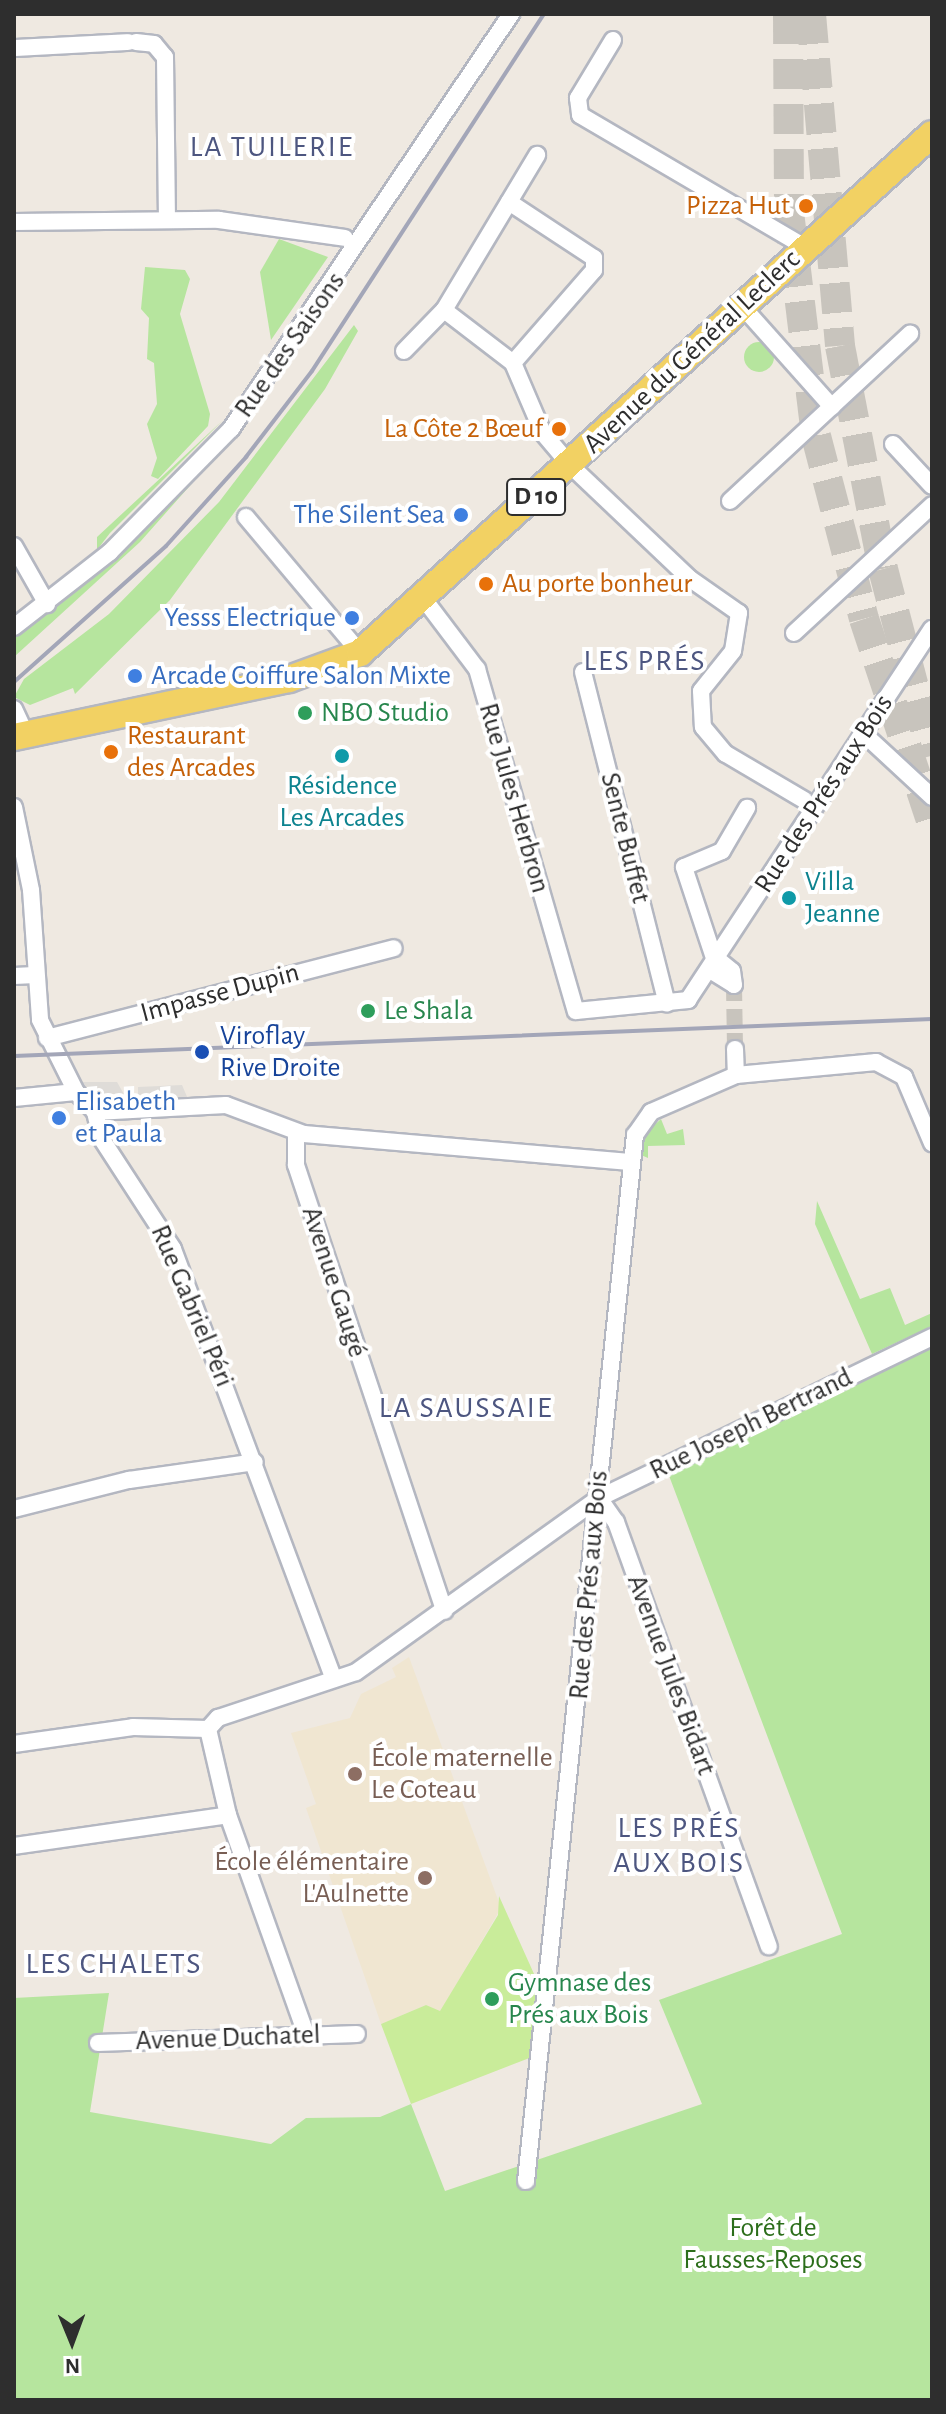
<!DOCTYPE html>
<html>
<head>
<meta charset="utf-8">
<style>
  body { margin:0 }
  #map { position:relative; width:946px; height:2414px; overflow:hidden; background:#efe9e1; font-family:"Alegreya Sans",sans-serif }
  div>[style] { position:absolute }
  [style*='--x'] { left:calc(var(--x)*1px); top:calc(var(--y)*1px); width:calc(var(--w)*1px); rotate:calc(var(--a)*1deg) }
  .education>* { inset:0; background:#f0e6d1 }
  .green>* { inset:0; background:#b6e59e }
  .round { border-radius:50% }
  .pitch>* { inset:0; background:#c9ec9a }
  .plaza>* { inset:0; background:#dfdcd8 }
  .street-tunnel>* { height:16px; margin-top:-8px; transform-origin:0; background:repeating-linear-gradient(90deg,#c8c4bd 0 16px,transparent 0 24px) }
  .highway-tunnel>* { height:30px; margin-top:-15px; transform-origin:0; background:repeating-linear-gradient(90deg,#c8c4bd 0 30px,transparent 0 45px) }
  .roads { filter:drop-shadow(2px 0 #b4b7c1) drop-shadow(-2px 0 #b4b7c1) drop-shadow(0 2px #b4b7c1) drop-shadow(0 -2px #b4b7c1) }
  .street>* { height:16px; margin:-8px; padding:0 8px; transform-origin:8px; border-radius:8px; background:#fff }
  .primary>* { height:26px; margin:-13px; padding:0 13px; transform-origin:13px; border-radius:13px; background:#f2d163 }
  .rail>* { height:4px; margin:-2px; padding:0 2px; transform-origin:2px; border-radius:2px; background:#a3a6b8 }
  .dots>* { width:22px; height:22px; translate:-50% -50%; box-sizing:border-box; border:4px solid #fff; border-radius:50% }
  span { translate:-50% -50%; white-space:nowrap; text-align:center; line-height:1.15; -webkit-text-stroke:8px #fff; paint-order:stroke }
  .shield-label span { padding:2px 6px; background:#fff; border:2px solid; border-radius:6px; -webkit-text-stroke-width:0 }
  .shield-label { font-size:26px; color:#2e2e2e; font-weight:700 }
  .food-label { font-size:28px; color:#c56008 }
  .right { translate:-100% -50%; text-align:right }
  .left { translate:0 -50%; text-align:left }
  .street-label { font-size:28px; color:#2e2e2e }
  .shop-label { font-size:28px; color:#366cbe }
  .leisure-label { font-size:28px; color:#27864d }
  .culture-label { font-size:28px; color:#0d838f }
  .transit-label { font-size:28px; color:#164399 }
  .education-label { font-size:28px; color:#785e54 }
  .park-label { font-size:28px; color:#2c6e1b }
  .neighbourhood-label { font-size:30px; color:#4d5680; letter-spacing:2px }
  .frame { position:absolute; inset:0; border:16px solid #2e2e2e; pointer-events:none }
  .north { position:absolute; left:32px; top:2302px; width:80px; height:80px; -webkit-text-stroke:6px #fff; paint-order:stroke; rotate:179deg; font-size:22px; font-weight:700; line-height:32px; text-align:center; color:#2e2e2e }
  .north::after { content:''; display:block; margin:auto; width:28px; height:36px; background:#2e2e2e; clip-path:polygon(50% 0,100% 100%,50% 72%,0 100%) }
</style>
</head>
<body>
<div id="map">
  <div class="education">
    <div style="clip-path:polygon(409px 1657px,501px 1908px,440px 2012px,426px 2005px,381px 2024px,306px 1808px,316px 1804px,291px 1733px,350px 1718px,361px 1694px,396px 1677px,392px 1668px)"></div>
  </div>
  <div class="green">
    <div style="clip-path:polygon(279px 239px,328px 257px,271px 340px,260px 272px)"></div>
    <div style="clip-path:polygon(145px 267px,185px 270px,190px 279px,180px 314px,210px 414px,208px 426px,158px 479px,151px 476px,157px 458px,147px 424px,157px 404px,154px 363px,147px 359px,149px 318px,141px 309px)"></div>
    <div style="clip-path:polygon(354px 325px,358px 331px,325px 389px,170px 600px,75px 694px,73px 688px,30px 705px,14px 697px,24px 679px,109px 614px,219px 502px)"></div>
    <div class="round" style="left:744px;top:342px;width:30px;height:30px"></div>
    <div style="clip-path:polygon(222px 421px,110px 533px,97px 550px,97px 537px)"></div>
    <div style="clip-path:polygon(234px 436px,140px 542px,14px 657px,14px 632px,131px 543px)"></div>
    <div style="clip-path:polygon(661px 1119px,667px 1134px,683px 1129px,685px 1145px,648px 1146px,648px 1158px,641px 1155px,641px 1137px)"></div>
    <div style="clip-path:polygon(817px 1201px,860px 1299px,890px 1288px,905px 1325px,932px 1313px,932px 1326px,872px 1354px,815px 1224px)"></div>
    <div style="clip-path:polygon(932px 1344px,932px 2400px,14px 2400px,14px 1998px,109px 1993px,90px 2112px,271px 2144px,306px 2118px,380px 2117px,411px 2104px,445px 2191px,702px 2104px,659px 2000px,842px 1934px,668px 1473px)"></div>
  </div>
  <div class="pitch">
    <div style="clip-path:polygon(499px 1896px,539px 1985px,532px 2057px,411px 2104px,381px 2024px,426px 2005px,440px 2011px,498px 1915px)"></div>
  </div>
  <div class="plaza">
    <div style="clip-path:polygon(78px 1082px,117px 1082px,125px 1096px,138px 1095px,138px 1087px,182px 1085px,188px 1099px,101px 1102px)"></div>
  </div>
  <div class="street-tunnel">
    <div style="--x:734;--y:985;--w:64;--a:89.1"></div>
  </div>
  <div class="highway-tunnel">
    <div style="--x:788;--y:14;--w:198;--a:89.7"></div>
    <div style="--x:789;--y:212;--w:226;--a:83.1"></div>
    <div style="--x:816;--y:436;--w:189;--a:75.3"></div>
    <div style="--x:864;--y:619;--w:215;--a:71.6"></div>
    <div style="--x:811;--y:14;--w:333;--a:85"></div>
    <div style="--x:840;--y:346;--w:227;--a:79.1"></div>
    <div style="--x:883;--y:569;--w:193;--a:75.3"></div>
  </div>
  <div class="roads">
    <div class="street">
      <div style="--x:613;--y:40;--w:68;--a:121.1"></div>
      <div style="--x:578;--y:98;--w:17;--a:83"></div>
      <div style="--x:580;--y:115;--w:261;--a:30.4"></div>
      <div style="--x:136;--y:42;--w:18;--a:6"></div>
      <div style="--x:154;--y:44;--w:17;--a:50"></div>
      <div style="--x:165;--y:57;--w:163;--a:89.3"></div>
      <div style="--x:14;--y:48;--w:114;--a:-3"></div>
      <div style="--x:509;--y:202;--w:102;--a:33.4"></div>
      <div style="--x:594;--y:258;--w:12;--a:90"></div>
      <div style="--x:594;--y:270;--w:123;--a:131.1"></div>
      <div style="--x:14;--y:222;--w:205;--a:-0.6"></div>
      <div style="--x:219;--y:220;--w:127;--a:8.1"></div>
      <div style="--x:742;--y:306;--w:135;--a:48.3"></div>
      <div style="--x:444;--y:310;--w:87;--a:37.5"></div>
      <div style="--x:513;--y:363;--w:76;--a:66.8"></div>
      <div style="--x:543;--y:433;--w:42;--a:49.8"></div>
      <div style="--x:570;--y:465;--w:164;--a:43.5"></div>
      <div style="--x:689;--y:578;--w:61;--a:35"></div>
      <div style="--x:739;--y:613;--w:38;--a:99"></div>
      <div style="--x:733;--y:651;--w:51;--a:128.7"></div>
      <div style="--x:701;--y:691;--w:36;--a:87"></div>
      <div style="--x:703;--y:727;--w:35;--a:50"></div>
      <div style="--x:726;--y:754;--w:91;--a:30.5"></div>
      <div style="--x:404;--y:351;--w:57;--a:-45.7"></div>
      <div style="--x:444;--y:310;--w:181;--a:-59"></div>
      <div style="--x:893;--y:444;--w:57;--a:47.1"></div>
      <div style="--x:730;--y:501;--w:246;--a:-42.9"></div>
      <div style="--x:246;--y:517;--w:177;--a:50"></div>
      <div style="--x:14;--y:546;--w:67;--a:60.4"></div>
      <div style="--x:424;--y:599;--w:88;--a:52.9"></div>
      <div style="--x:477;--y:669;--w:356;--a:73.9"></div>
      <div style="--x:576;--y:1011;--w:113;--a:-5.6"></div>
      <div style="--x:688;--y:1000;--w:444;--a:-56.7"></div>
      <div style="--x:14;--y:627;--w:122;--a:-38"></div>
      <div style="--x:110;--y:552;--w:173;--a:-45.5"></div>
      <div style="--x:231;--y:429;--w:501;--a:-55.99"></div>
      <div style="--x:794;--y:633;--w:188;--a:-42.8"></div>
      <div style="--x:583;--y:672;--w:342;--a:75.8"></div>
      <div style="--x:14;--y:709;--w:29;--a:65"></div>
      <div style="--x:863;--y:733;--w:94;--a:42.8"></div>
      <div style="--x:14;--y:807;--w:85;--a:78.4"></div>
      <div style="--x:31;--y:890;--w:130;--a:86"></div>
      <div style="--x:40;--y:1020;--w:80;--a:63.4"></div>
      <div style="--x:76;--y:1092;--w:28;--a:46"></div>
      <div style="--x:95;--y:1112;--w:27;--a:77"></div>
      <div style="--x:101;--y:1138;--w:132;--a:57"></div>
      <div style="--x:173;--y:1249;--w:459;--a:69.5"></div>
      <div style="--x:715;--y:961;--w:99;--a:-108.3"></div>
      <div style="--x:684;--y:867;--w:41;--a:-22.8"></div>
      <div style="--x:722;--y:851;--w:50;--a:-59.8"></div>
      <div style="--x:710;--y:970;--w:28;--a:32"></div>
      <div style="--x:734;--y:985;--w:14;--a:-98"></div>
      <div style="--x:732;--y:971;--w:19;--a:-141"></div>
      <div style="--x:14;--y:976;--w:21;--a:-3"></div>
      <div style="--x:47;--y:1038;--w:358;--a:-14.5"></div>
      <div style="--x:735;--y:1049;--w:26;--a:88"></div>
      <div style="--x:14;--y:1098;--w:62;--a:-5.5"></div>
      <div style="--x:95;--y:1112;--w:131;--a:-3.1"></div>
      <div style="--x:226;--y:1105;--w:83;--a:20.4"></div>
      <div style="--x:304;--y:1134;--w:327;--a:4.9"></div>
      <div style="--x:296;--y:1133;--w:32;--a:90"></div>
      <div style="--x:296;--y:1165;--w:470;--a:71.6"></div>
      <div style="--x:599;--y:1498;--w:29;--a:55"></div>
      <div style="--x:616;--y:1522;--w:451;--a:70.2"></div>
      <div style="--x:14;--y:1509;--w:119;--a:-14.2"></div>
      <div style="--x:129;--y:1480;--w:127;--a:-8.1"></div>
      <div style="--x:208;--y:1729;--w:15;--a:-48"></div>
      <div style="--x:218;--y:1718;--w:145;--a:-18.4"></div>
      <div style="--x:356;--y:1672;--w:299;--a:-35.6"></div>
      <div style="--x:599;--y:1498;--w:370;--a:-25.8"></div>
      <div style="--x:208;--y:1729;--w:88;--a:76.9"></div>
      <div style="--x:228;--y:1815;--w:232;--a:70.4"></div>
      <div style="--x:14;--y:1744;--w:120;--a:-8.1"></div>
      <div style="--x:133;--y:1727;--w:75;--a:1.5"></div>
      <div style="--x:14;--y:1846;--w:216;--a:-8.2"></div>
      <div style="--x:98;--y:2043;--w:259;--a:-2"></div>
      <div style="--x:526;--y:2181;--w:1052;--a:-84.05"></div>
      <div style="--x:635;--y:1135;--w:28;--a:-55"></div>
      <div style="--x:651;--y:1112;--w:93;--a:-23.5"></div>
      <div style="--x:736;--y:1075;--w:141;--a:-5.3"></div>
      <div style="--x:876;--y:1062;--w:32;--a:28"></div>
      <div style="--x:904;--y:1077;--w:72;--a:67"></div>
    </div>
    <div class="primary">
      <div style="--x:14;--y:737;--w:281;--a:-11.9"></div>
      <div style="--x:289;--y:679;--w:76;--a:-20.1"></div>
      <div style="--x:360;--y:653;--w:772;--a:-42.22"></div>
    </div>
  </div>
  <div class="rail">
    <div style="--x:14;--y:682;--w:204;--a:-41.8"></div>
    <div style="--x:166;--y:546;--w:120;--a:-48"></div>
    <div style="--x:246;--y:457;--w:108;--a:-52.5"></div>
    <div style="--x:312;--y:371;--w:426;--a:-57"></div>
    <div style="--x:14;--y:1056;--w:919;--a:-2.31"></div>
  </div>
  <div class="dots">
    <div style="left:806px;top:206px;background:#e8710a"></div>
    <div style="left:559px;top:429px;background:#e8710a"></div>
    <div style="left:461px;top:515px;background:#3f7fe0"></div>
    <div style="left:486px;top:584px;background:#e8710a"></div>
    <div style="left:352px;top:618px;background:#3f7fe0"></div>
    <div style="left:135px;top:676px;background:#3f7fe0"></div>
    <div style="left:305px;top:713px;background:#2e9e5b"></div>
    <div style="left:111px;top:752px;background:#e8710a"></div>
    <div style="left:342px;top:756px;background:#0f9aa8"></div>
    <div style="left:789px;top:898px;background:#0f9aa8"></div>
    <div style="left:368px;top:1011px;background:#2e9e5b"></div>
    <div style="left:202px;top:1052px;background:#1a4fb4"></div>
    <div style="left:59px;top:1118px;background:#3f7fe0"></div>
    <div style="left:355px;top:1774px;background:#8d6e63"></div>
    <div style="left:425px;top:1878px;background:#8d6e63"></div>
    <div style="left:492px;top:1999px;background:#2e9e5b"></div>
  </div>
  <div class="shield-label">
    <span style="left:536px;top:497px">D 10</span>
  </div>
  <div class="food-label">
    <span class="right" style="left:790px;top:206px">Pizza Hut</span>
    <span class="right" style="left:543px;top:429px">La Côte 2 Bœuf</span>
    <span class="left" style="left:502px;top:584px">Au porte bonheur</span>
    <span class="left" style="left:127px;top:752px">Restaurant<br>des Arcades</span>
  </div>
  <div class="street-label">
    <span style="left:290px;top:345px;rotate:-55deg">Rue des Saisons</span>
    <span style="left:692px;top:352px;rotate:-43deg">Avenue du Général Leclerc</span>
    <span style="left:824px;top:794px;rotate:-57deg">Rue des Prés aux Bois</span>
    <span style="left:514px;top:798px;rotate:74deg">Rue Jules Herbron</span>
    <span style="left:625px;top:838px;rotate:76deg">Sente Buffet</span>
    <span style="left:220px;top:993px;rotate:-15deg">Impasse Dupin</span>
    <span style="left:334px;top:1282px;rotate:72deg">Avenue Gaugé</span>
    <span style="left:192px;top:1306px;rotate:67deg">Rue Gabriel Péri</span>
    <span style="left:751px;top:1424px;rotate:-26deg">Rue Joseph Bertrand</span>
    <span style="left:589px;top:1585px;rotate:-85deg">Rue des Prés aux Bois</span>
    <span style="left:671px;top:1675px;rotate:70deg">Avenue Jules Bidart</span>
    <span style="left:228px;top:2038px;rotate:-2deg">Avenue Duchatel</span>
  </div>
  <div class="shop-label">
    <span class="right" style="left:445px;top:515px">The Silent Sea</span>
    <span class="right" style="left:336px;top:618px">Yesss Electrique</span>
    <span class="left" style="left:151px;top:676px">Arcade Coiffure Salon Mixte</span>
    <span class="left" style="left:75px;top:1118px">Elisabeth<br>et Paula</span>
  </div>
  <div class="leisure-label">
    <span class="left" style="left:321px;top:713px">NBO Studio</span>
    <span class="left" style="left:384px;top:1011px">Le Shala</span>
    <span class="left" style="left:508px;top:1999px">Gymnase des<br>Prés aux Bois</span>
  </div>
  <div class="culture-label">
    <span style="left:342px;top:802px">Résidence<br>Les Arcades</span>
    <span class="left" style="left:805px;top:898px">Villa<br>Jeanne</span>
  </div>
  <div class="transit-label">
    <span class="left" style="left:220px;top:1052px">Viroflay<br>Rive Droite</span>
  </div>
  <div class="education-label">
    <span class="left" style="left:371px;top:1774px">École maternelle<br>Le Coteau</span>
    <span class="right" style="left:409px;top:1878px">École élémentaire<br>L'Aulnette</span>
  </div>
  <div class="park-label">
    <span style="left:773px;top:2244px">Forêt de<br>Fausses-Reposes</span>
  </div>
  <div class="neighbourhood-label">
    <span style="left:272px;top:147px">LA TUILERIE</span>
    <span style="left:645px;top:661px">LES PRÉS</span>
    <span style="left:466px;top:1408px">LA SAUSSAIE</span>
    <span style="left:679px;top:1845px">LES PRÉS<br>AUX BOIS</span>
    <span style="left:114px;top:1964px">LES CHALETS</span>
  </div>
  <div class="frame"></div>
  <div class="north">N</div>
</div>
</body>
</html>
